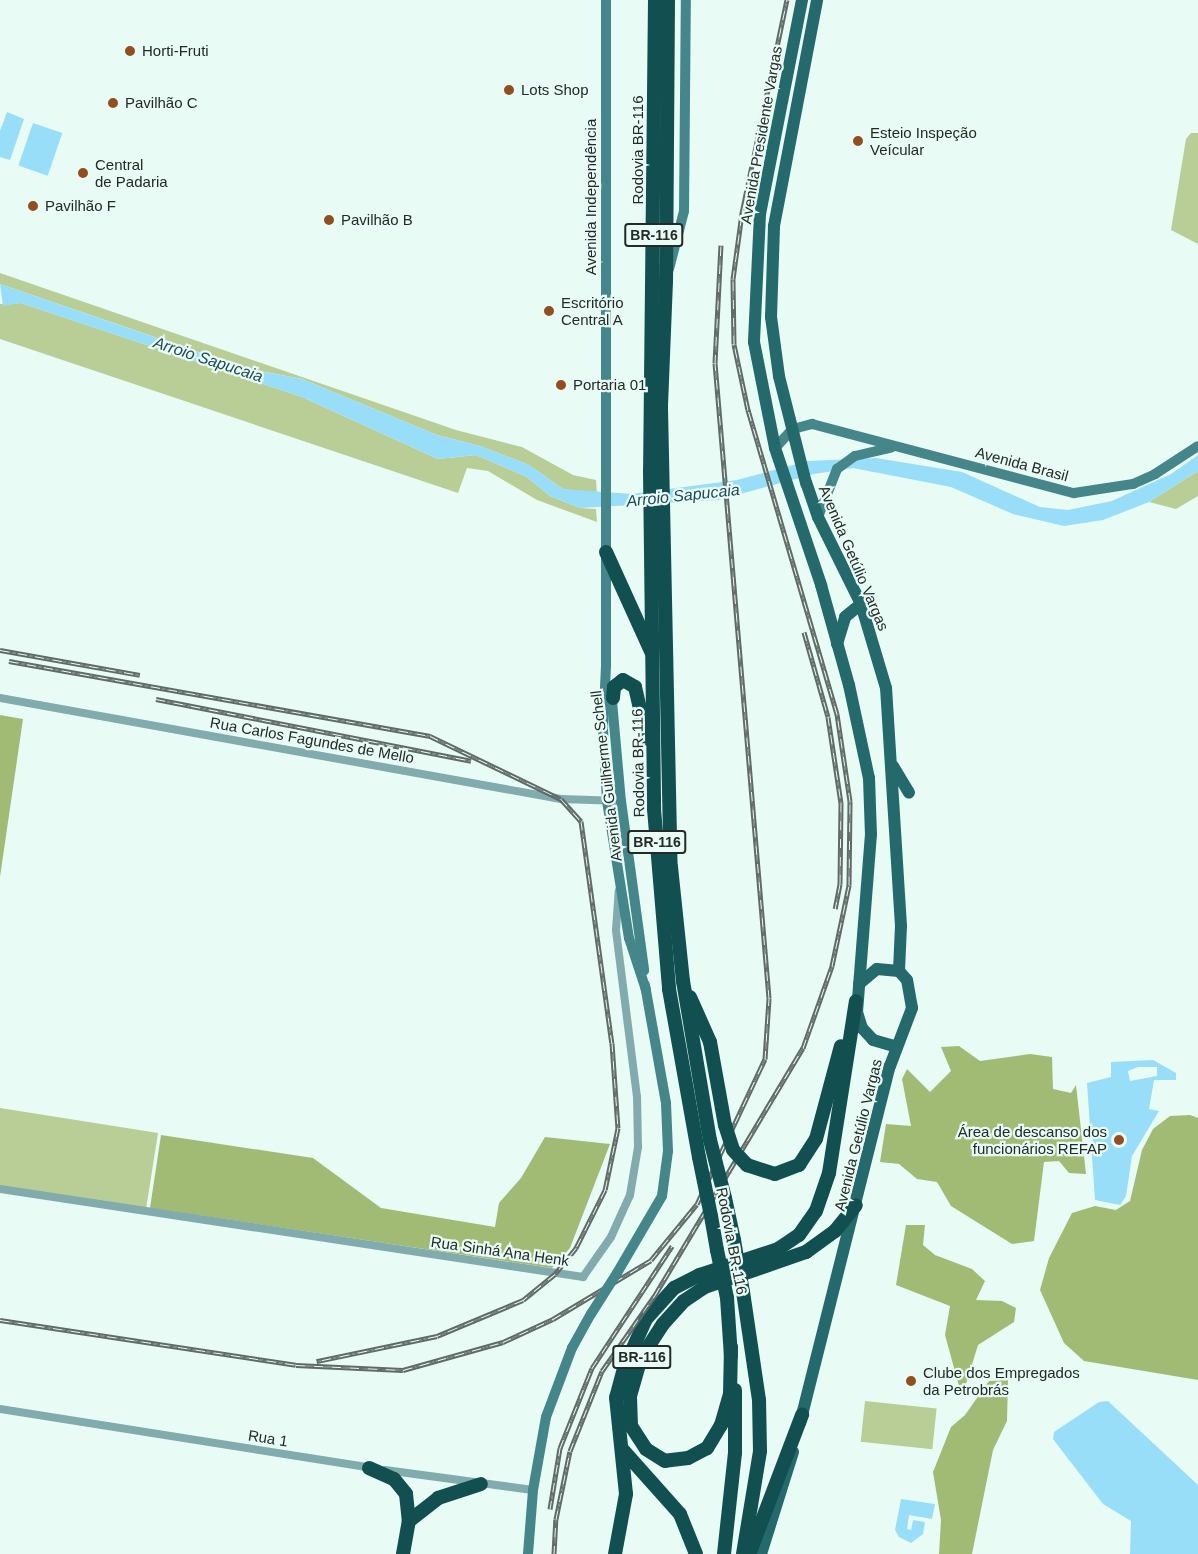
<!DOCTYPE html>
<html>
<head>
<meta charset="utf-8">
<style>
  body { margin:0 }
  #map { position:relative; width:1198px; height:1554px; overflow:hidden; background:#e8fbf5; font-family:Helvetica,sans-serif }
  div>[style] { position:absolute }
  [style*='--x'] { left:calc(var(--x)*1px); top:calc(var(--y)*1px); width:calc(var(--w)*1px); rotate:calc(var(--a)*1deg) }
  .green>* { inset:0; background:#b8ce96; transform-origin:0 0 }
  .forest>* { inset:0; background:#a1bb75 }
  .water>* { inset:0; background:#98def8; transform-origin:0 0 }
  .minor>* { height:8px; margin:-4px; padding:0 4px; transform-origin:4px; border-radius:4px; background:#81abac }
  .secondary>* { height:10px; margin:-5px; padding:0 5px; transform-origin:5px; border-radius:5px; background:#448689 }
  .primary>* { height:12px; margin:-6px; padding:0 6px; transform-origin:6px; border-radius:6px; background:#24696c }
  .motorway>* { height:14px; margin:-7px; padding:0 7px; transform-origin:7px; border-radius:7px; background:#124f51 }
  .rail>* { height:5px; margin-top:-2.5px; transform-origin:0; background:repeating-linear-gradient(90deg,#e8fbf5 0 9px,#606a67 0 18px); box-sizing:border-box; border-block:2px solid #606a67 }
  .secondary-bridge>* { height:10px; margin:-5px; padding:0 5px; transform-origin:5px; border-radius:5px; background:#448689 }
  .motorway-bridge>* { height:14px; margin:-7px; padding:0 7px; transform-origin:7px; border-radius:7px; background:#124f51 }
  .dots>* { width:16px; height:16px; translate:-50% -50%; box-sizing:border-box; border:3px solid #e8fbf5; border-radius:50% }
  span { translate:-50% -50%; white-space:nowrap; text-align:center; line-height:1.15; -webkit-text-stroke:4.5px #e8fbf5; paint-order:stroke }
  .shield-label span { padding:2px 4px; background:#e8fbf5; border:2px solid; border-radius:4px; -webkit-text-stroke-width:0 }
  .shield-label { font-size:14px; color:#232a27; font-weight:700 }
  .poi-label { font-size:15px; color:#232a27 }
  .left { translate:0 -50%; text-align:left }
  .right { translate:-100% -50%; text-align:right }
  .street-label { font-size:15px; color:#232a27 }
  .water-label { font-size:16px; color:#1f4856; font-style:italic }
</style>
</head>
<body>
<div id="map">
  <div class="green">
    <div style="clip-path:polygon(1191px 133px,1198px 133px,1198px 244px,1171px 230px,1186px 139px)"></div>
    <div style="clip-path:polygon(0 273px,456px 430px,522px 447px,573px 475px,596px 480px,597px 494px,563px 489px,529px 465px,480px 446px,437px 435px,302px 379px,245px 368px,0 284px)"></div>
    <div style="clip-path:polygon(21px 303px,302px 397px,438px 459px,476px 455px,527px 477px,550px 496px,580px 508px,596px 509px,597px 522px,537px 500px,488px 471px,467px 468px,458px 493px,0 339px,0 304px)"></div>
    <div style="clip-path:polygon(1198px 471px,1198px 496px,1176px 509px,1149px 502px)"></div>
    <div style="left:0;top:1108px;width:160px;height:78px;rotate:9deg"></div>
    <div style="left:865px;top:1401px;width:72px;height:41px;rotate:6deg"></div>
  </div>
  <div class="forest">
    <div style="clip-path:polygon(0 715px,23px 719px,0 877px)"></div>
    <div style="clip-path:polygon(959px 1046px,980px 1061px,1030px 1054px,1052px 1057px,1053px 1089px,1071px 1093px,1076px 1085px,1086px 1174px,1069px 1173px,1059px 1161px,1044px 1162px,1034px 1241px,1012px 1244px,951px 1206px,937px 1182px,917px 1179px,899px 1164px,880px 1162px,886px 1124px,911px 1126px,902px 1079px,907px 1069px,930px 1092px,951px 1071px,941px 1047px)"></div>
    <div style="clip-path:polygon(1190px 1115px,1198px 1118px,1198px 1380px,1084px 1361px,1064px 1343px,1040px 1290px,1049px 1258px,1072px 1213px,1095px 1206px,1116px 1210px,1130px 1201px,1142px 1150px,1153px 1129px,1170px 1116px)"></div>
    <div style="clip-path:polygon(161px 1135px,313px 1158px,381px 1208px,495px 1227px,499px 1203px,521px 1178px,545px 1137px,610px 1144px,570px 1248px,552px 1268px,150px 1208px)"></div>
    <div style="clip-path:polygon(906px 1225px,925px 1225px,923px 1245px,935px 1255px,972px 1269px,985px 1281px,976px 1300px,1002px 1301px,1016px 1308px,1014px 1322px,978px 1345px,962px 1397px,945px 1335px,950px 1306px,896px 1285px)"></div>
    <div style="clip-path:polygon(1008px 1380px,1007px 1421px,993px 1450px,972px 1554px,939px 1554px,941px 1520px,933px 1472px,951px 1427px,965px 1415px,989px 1381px)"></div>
  </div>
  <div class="water">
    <div style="clip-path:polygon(7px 112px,24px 119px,10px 160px,0 157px,0 131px)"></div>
    <div style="left:33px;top:123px;width:31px;height:45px;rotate:19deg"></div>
    <div style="clip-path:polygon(0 284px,244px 368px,302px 379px,437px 435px,480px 446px,529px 465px,563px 489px,631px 494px,737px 480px,808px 461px,876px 458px,962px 472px,1040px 507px,1068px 510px,1112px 501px,1171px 474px,1198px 455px,1198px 471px,1149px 502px,1103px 520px,1064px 526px,1013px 514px,951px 487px,853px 468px,814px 474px,718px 500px,580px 508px,550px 496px,527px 477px,476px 455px,438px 459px,302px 397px,21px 303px,3px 306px)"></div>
    <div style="clip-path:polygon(evenodd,1153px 1060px,1176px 1073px,1176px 1080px,1154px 1080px,1149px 1109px,1159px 1111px,1132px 1156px,1126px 1196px,1120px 1205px,1095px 1200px,1087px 1083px,1111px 1077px,1111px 1062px,1153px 1060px,1138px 1067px,1157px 1067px,1157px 1076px,1130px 1081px,1128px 1071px,1138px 1067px)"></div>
    <div style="clip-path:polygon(1108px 1401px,1198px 1485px,1198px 1554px,1130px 1554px,1131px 1521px,1103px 1504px,1053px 1439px,1054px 1432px,1099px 1402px)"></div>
    <div style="clip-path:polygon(901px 1499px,935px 1504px,932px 1519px,909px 1515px,907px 1529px,911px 1530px,913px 1520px,925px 1522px,923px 1534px,911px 1543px,899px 1537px,895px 1530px)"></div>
  </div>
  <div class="minor">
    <div style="--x:0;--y:698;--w:570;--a:10.21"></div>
    <div style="--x:561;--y:799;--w:60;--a:1.9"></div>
    <div style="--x:0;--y:1189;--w:590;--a:8.58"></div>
    <div style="--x:583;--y:1277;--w:49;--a:-55"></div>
    <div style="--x:611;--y:1237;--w:46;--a:-65.7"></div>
    <div style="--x:630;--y:1195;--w:49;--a:-80.5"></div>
    <div style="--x:638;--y:1147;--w:50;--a:-91.1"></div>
    <div style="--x:637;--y:1097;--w:168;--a:-97.2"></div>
    <div style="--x:616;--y:930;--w:39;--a:-86"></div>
    <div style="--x:0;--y:1409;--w:376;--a:9"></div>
    <div style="--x:385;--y:1470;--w:149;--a:7.7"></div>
  </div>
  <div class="secondary">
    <div style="--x:606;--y:0;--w:666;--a:90"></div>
    <div style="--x:606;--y:666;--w:63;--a:92.7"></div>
    <div style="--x:603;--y:729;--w:72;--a:86.8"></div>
    <div style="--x:607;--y:801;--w:139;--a:80.9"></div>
    <div style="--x:629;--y:938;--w:55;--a:71.9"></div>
    <div style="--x:669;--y:269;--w:60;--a:-75.5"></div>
    <div style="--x:684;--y:211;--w:211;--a:-89.5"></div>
    <div style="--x:775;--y:448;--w:26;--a:-47"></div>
    <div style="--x:793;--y:429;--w:20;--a:-15"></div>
    <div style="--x:812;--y:424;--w:271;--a:14.8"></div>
    <div style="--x:1074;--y:493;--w:60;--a:-8.7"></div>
    <div style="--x:1133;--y:484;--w:24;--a:-24"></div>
    <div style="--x:1155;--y:474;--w:51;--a:-33.1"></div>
    <div style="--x:818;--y:517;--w:52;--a:-68.4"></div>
    <div style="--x:837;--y:469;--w:22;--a:-36"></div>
    <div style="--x:855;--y:456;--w:37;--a:-13"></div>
    <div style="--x:611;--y:690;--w:111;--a:84.9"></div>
    <div style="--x:621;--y:801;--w:171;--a:82.2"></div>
    <div style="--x:617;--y:1273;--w:89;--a:-59.7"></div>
    <div style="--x:662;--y:1196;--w:45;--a:-82.4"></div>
    <div style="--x:668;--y:1151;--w:48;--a:-92.4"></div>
    <div style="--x:666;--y:1103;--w:120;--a:-100.1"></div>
    <div style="--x:528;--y:1554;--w:64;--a:-85.5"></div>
    <div style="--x:533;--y:1490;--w:74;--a:-79.9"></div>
    <div style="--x:546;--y:1417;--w:74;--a:-69.4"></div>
    <div style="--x:572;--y:1348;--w:39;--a:-61"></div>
  </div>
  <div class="primary">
    <div style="--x:802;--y:0;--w:218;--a:101.1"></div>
    <div style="--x:760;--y:214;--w:128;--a:92.7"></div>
    <div style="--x:754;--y:342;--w:108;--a:78.8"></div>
    <div style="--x:775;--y:448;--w:145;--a:71.4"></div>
    <div style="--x:821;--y:585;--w:104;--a:74.4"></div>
    <div style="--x:849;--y:685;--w:95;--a:77.9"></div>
    <div style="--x:869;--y:778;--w:56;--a:88"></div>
    <div style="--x:871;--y:834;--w:179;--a:94.5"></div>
    <div style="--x:857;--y:1012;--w:17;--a:73"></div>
    <div style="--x:862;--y:1028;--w:16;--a:47"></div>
    <div style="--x:873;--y:1040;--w:25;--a:16"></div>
    <div style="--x:837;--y:644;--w:28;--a:-73"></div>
    <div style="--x:845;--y:617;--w:21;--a:-39"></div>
    <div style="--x:893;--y:766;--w:31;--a:59"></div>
    <div style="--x:859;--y:984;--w:23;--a:-40"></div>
    <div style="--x:877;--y:969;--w:22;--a:5"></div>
    <div style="--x:800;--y:1423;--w:368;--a:-75.9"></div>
    <div style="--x:890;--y:1066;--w:62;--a:-69.2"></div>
    <div style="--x:912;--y:1008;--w:28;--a:-100"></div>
    <div style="--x:907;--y:980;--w:12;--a:-132"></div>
    <div style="--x:899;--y:971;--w:45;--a:-87.5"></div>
    <div style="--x:901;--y:926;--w:238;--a:-93.6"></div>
    <div style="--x:886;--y:688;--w:88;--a:-106.6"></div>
    <div style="--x:861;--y:604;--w:97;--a:-116.3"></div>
    <div style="--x:818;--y:517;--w:36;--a:-109"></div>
    <div style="--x:806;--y:483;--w:110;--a:-104.2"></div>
    <div style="--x:779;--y:376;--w:60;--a:-97.7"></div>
    <div style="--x:771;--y:317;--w:91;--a:-88.1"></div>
    <div style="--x:774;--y:226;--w:230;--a:-79.2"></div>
    <div style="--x:761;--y:1554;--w:107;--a:-72.6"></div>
  </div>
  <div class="motorway">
    <div style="--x:655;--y:0;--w:471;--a:90.6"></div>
    <div style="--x:650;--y:471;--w:338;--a:89.3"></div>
    <div style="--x:654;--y:809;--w:181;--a:85.2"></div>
    <div style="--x:669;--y:989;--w:171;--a:79.9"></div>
    <div style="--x:668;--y:0;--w:281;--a:90.4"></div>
    <div style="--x:666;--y:281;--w:127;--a:92.3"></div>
    <div style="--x:661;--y:408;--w:459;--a:88.8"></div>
    <div style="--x:671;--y:867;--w:115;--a:84"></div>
    <div style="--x:683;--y:981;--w:161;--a:80.4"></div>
    <div style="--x:606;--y:552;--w:109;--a:65.6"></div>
    <div style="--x:613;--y:698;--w:11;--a:-85"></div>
    <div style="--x:614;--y:687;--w:11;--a:-38"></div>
    <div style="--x:623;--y:680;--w:14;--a:30"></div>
    <div style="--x:635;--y:687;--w:53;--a:77"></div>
    <div style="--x:690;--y:997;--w:49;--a:66"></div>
    <div style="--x:710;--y:1042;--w:84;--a:79.8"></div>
    <div style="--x:747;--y:1165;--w:29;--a:18"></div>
    <div style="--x:775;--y:1174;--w:26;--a:-21"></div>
    <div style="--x:799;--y:1165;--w:31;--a:-57"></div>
    <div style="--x:816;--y:1139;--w:96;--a:-75"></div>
    <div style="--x:725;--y:1198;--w:43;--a:77.9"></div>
    <div style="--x:711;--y:1216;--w:35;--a:80"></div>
    <div style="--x:727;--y:1298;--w:58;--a:86.1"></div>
    <div style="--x:731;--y:1347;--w:47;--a:91.2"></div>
    <div style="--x:730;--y:1394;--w:32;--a:106"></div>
    <div style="--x:721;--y:1425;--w:27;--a:121"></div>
    <div style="--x:707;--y:1448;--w:21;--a:152"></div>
    <div style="--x:688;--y:1458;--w:23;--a:173"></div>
    <div style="--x:665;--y:1461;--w:22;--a:-148"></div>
    <div style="--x:646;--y:1449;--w:27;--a:-123"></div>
    <div style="--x:631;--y:1426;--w:30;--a:-92"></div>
    <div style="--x:630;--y:1396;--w:40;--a:-74"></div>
    <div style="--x:641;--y:1358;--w:40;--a:-57.1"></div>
    <div style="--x:663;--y:1324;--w:31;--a:-48"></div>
    <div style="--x:684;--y:1301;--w:25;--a:-34"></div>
    <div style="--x:705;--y:1287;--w:107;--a:-19.1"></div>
    <div style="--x:806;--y:1252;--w:36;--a:-36"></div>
    <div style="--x:835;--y:1231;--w:33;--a:-51"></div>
    <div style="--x:622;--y:1449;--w:87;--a:48.3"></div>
    <div style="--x:680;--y:1514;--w:43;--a:68.2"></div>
    <div style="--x:369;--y:1468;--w:27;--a:24"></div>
    <div style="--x:394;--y:1479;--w:19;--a:51"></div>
    <div style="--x:406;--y:1494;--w:27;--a:84"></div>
    <div style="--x:750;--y:1552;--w:147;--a:-69.2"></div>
    <div style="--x:403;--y:1554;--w:34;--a:-80"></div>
    <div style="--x:409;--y:1521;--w:37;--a:-38"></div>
    <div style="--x:438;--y:1498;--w:45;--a:-18"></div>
    <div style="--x:615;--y:1554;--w:61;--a:-79.6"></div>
    <div style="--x:626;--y:1494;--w:97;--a:-95.9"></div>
    <div style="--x:616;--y:1398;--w:31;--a:-75"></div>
    <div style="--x:624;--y:1368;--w:54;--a:-65.8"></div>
    <div style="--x:646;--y:1319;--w:42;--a:-47.9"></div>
    <div style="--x:674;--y:1288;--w:29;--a:-27"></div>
    <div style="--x:700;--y:1275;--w:82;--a:-18.4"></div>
    <div style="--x:778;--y:1249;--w:25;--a:-34"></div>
    <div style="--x:799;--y:1235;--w:29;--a:-55"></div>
    <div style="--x:816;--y:1211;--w:40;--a:-71.1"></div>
    <div style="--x:829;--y:1173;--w:174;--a:-81.1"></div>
    <div style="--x:724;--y:1554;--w:102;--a:-83.8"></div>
    <div style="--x:735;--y:1453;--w:63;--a:-90"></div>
    <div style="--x:743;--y:1554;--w:104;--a:-80.6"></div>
    <div style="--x:760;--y:1451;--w:51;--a:-91.1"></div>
    <div style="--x:759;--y:1400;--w:109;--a:-98.4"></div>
  </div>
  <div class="rail">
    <div style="--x:804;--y:632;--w:88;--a:74.2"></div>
    <div style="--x:828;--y:717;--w:87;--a:81.4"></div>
    <div style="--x:841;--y:803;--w:81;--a:90.7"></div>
    <div style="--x:840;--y:884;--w:25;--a:101"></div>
    <div style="--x:0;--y:650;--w:142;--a:10.1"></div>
    <div style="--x:9;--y:661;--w:428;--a:10.1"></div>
    <div style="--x:430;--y:736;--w:145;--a:25.7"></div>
    <div style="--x:561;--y:799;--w:30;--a:48"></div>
    <div style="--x:581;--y:821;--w:224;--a:82.1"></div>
    <div style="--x:612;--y:1043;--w:85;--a:86"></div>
    <div style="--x:618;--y:1128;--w:63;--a:101.8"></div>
    <div style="--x:605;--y:1190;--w:65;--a:116.6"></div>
    <div style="--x:576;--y:1248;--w:33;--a:129"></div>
    <div style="--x:555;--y:1274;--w:41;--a:140.9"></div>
    <div style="--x:523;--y:1300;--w:93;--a:157.3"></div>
    <div style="--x:437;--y:1336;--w:123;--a:168.2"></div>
    <div style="--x:156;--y:699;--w:321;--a:11.1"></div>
    <div style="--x:0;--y:1320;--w:299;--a:8.6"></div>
    <div style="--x:296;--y:1365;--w:107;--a:2.7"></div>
    <div style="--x:403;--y:1370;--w:104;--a:-15.6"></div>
    <div style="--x:503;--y:1342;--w:55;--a:-24.7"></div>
    <div style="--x:553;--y:1319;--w:114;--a:-31"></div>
    <div style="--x:651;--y:1260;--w:72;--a:-50.6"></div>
    <div style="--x:697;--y:1204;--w:160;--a:-64.9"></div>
    <div style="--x:765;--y:1059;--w:61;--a:-86.2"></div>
    <div style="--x:769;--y:998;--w:637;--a:-94.86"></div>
    <div style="--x:715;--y:363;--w:118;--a:-87.1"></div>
    <div style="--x:550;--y:1509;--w:62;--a:-80.7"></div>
    <div style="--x:560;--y:1448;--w:86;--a:-68.2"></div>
    <div style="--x:592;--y:1368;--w:146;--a:-56.7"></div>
    <div style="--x:554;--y:1554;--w:35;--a:-87"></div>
    <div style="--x:556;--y:1519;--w:69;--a:-78.4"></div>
    <div style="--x:570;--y:1451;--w:86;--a:-68.2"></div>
    <div style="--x:602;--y:1371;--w:93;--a:-55.1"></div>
    <div style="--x:655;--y:1295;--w:288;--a:-59.1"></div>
    <div style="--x:803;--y:1048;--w:87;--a:-70.5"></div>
    <div style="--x:832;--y:966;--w:83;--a:-78.1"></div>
    <div style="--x:849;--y:885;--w:84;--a:-89.3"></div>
    <div style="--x:850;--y:801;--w:88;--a:-98.5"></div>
    <div style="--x:837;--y:714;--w:317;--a:-106.3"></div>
    <div style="--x:748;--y:410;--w:67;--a:-102"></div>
    <div style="--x:734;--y:344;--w:65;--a:-90.9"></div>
    <div style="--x:733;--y:279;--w:67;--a:-82.2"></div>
    <div style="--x:742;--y:213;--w:218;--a:-78.1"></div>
  </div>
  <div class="secondary-bridge">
    <div style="--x:591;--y:1314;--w:49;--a:-57.6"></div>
  </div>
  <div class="motorway-bridge">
    <div style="--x:725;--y:1125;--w:26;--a:72"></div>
    <div style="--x:733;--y:1150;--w:21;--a:47"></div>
    <div style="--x:710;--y:1140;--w:60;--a:75.5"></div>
    <div style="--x:699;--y:1157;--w:60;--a:78.5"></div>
    <div style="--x:734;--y:1240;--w:53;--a:80.2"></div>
    <div style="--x:717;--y:1250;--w:49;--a:78.2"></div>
  </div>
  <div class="dots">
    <div style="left:130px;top:51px;background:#924e20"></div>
    <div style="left:509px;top:90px;background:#924e20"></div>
    <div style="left:113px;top:103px;background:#924e20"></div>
    <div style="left:858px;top:141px;background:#924e20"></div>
    <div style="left:83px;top:173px;background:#924e20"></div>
    <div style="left:33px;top:206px;background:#924e20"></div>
    <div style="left:329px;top:220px;background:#924e20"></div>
    <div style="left:549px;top:311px;background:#924e20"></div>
    <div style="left:561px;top:385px;background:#924e20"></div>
    <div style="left:1119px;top:1140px;background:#924e20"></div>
    <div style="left:911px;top:1381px;background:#924e20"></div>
  </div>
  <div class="shield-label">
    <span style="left:654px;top:235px">BR-116</span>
    <span style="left:657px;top:842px">BR-116</span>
    <span style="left:642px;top:1357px">BR-116</span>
  </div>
  <div class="poi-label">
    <span class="left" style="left:142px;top:51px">Horti-Fruti</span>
    <span class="left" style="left:521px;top:90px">Lots Shop</span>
    <span class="left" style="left:125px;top:103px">Pavilhão C</span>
    <span class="left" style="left:870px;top:141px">Esteio Inspeção<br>Veícular</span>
    <span class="left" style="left:95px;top:173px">Central<br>de Padaria</span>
    <span class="left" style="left:45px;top:206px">Pavilhão F</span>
    <span class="left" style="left:341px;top:220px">Pavilhão B</span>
    <span class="left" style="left:561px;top:311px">Escritório<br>Central A</span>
    <span class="left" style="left:573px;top:385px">Portaria 01</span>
    <span class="right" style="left:1107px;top:1140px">Área de descanso dos<br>funcionários REFAP</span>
    <span class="left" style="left:923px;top:1381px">Clube dos Empregados<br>da Petrobrás</span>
  </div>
  <div class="street-label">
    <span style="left:761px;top:135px;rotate:-80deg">Avenida Presidente Vargas</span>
    <span style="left:638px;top:150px;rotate:-90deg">Rodovia BR-116</span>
    <span style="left:591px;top:197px;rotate:-90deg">Avenida Independência</span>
    <span style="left:1022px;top:464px;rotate:15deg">Avenida Brasil</span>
    <span style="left:854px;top:558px;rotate:67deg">Avenida Getúlio Vargas</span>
    <span style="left:312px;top:740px;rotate:10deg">Rua Carlos Fagundes de Mello</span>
    <span style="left:638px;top:763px;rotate:-91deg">Rodovia BR-116</span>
    <span style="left:606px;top:776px;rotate:-97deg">Avenida Guilherme Schell</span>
    <span style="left:858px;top:1135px;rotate:-76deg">Avenida Getúlio Vargas</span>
    <span style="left:732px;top:1241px;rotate:79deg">Rodovia BR-116</span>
    <span style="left:500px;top:1251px;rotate:8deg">Rua Sinhá Ana Henk</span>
    <span style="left:268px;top:1438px;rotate:9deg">Rua 1</span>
  </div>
  <div class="water-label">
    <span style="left:208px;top:360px;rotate:18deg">Arroio Sapucaia</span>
    <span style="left:683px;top:496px;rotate:-6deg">Arroio Sapucaia</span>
  </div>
</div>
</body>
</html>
